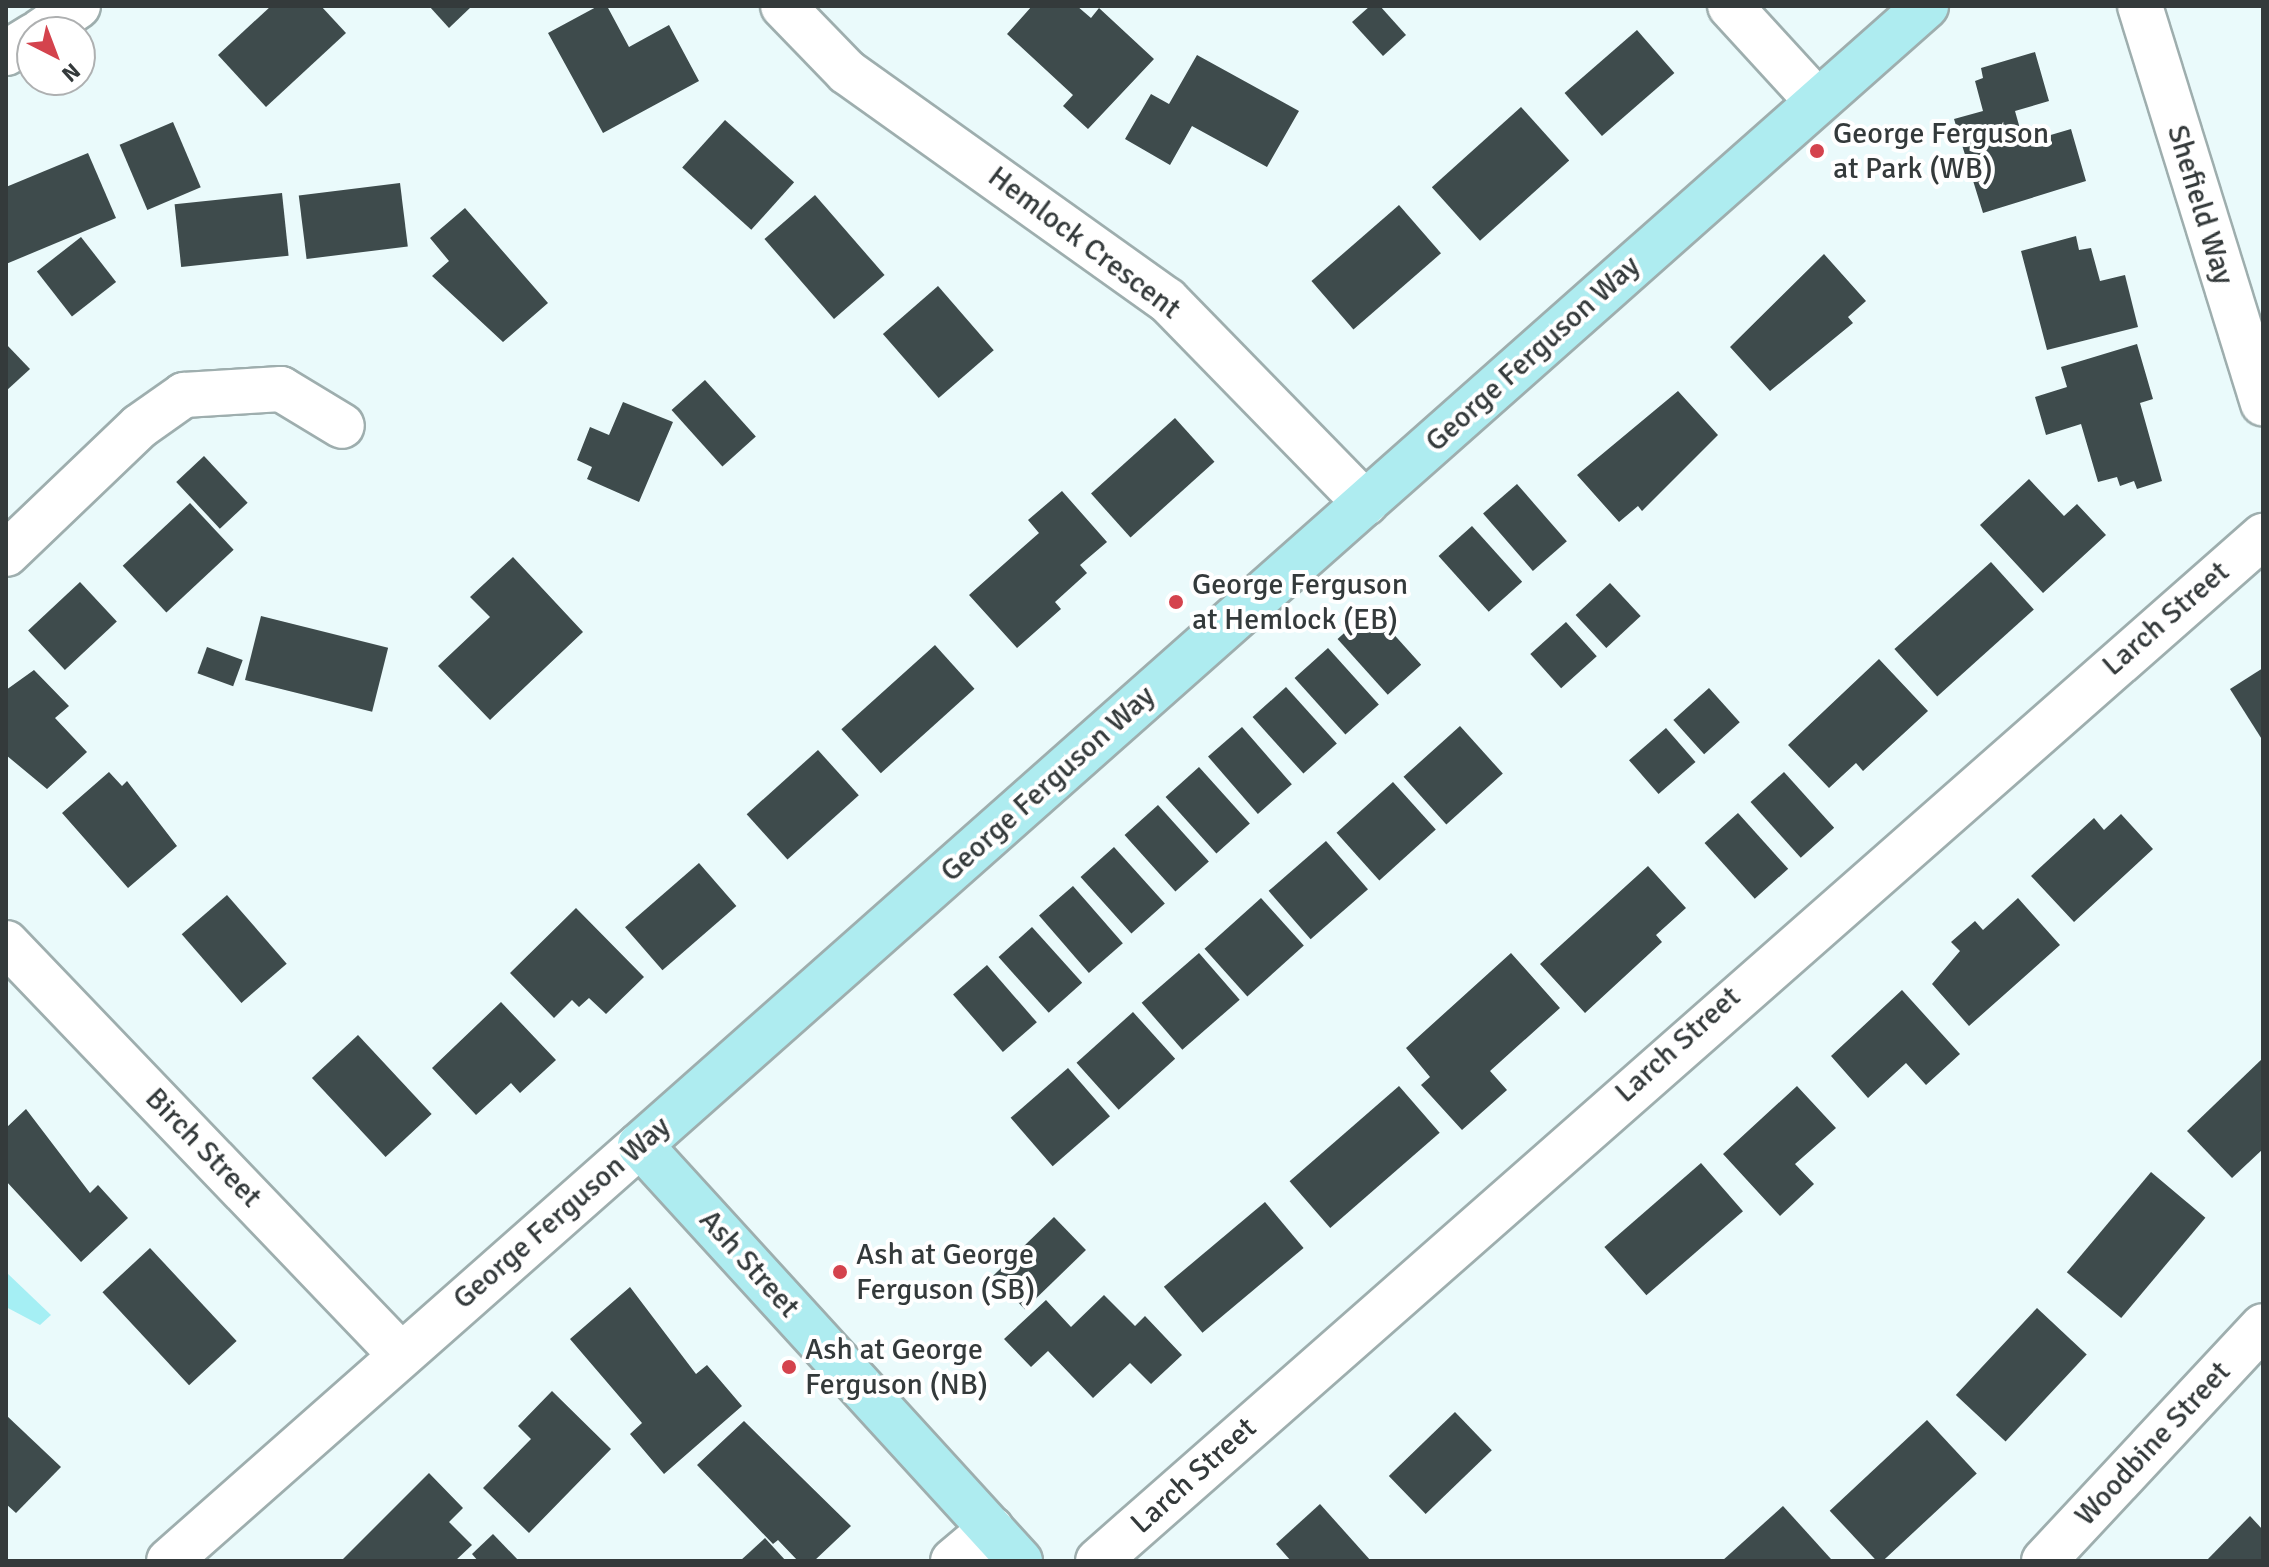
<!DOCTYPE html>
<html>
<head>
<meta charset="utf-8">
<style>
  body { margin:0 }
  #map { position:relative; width:2269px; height:1567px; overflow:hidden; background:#eafafb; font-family:Signika,sans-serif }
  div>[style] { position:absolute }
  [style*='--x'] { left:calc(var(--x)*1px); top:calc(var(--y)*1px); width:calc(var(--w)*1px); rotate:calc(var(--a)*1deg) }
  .green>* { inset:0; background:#a5eff4 }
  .building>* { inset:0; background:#3e4b4c; transform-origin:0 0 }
  .roads { filter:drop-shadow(2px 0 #9eaeae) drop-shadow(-2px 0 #9eaeae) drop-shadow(0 2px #9eaeae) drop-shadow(0 -2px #9eaeae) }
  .minor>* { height:44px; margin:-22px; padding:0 22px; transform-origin:22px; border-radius:22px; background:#fff }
  .major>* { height:44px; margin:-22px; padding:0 22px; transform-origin:22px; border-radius:22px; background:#aeecf0 }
  .dots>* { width:22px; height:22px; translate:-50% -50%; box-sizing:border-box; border:4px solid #fff; border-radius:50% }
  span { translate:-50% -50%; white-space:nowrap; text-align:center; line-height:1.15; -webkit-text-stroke:8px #fff; paint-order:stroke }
  .poi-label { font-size:30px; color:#343a3b }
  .left { translate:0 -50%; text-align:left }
  .street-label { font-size:30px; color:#343a3b }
  .frame { position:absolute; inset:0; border:8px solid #343a3b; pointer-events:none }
  .north { position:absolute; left:16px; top:16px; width:80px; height:80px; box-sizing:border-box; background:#fff; border:2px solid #aeb0b1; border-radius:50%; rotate:138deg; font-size:22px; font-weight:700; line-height:32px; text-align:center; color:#343a3b }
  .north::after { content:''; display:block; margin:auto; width:28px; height:36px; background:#d4434d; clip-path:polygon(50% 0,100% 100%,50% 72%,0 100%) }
</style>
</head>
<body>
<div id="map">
  <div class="green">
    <div style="clip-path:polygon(6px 1272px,51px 1315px,40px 1325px,6px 1307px)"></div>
  </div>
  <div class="building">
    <div style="clip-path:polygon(271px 6px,321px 6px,346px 33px,266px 107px,218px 55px)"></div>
    <div style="clip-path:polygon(429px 6px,472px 6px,449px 28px)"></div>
    <div style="clip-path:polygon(598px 6px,607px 6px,629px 47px,669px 25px,699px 81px,603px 133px,548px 33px)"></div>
    <div style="clip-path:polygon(1032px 6px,1077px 6px,1091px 18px,1099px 8px,1154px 59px,1088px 129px,1063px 106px,1073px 95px,1007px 34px)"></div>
    <div style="clip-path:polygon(1370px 6px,1380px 6px,1406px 35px,1383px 56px,1352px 22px)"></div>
    <div style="left:1637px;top:30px;width:57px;height:96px;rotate:49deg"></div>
    <div style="clip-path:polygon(2035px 52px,2049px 101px,2015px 111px,2024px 143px,2071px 129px,2086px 181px,1983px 213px,1954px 119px,1983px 111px,1975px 81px,1983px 78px,1981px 68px)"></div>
    <div style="clip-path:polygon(1197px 55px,1299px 111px,1267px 167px,1192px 126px,1170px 165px,1125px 139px,1151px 94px,1169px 104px)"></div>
    <div style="left:1521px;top:107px;width:72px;height:120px;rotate:48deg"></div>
    <div style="left:725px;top:120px;width:93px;height:64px;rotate:42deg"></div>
    <div style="left:173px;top:122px;width:71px;height:58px;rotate:67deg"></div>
    <div style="clip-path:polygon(88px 153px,116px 218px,6px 264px,6px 187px)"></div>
    <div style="left:400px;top:183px;width:64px;height:102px;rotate:83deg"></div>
    <div style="left:282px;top:193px;width:63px;height:108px;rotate:84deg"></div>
    <div style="left:815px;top:195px;width:106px;height:67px;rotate:49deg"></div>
    <div style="left:1399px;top:205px;width:64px;height:116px;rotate:49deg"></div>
    <div style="clip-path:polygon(465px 208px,548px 303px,503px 342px,432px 276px,449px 261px,430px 238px)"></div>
    <div style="clip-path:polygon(2076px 236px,2079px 250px,2091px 248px,2100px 281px,2125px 275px,2138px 327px,2047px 350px,2021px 251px)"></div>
    <div style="left:81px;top:237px;width:57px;height:56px;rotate:52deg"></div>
    <div style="clip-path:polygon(1824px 254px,1866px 301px,1848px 317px,1853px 323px,1770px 391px,1730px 347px)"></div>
    <div style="left:938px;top:286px;width:85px;height:73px;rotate:49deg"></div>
    <div style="clip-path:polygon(6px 344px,30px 369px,6px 391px)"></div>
    <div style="clip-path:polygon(2137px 344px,2153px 399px,2140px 403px,2162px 481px,2137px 489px,2134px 481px,2120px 486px,2117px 477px,2098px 482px,2081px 424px,2046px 435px,2035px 397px,2067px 387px,2061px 367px)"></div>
    <div style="left:705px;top:380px;width:76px;height:45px;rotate:48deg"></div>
    <div style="clip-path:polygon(1678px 391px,1718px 435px,1642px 511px,1638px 506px,1619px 522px,1577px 475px)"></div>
    <div style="clip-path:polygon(623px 402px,673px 422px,639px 502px,587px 479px,592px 467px,577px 460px,590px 427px,609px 435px)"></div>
    <div style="left:1175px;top:418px;width:59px;height:113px;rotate:48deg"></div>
    <div style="left:204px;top:456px;width:64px;height:38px;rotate:47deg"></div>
    <div style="clip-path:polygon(2029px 479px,2064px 516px,2077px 504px,2106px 535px,2043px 593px,1980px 525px)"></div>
    <div style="left:1517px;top:484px;width:76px;height:45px;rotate:49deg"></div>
    <div style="clip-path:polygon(1062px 491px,1107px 542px,1080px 565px,1087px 573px,1055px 602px,1061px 609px,1017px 648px,969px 595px,1039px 533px,1028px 520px)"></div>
    <div style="left:190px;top:503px;width:64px;height:92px;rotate:47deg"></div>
    <div style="left:1472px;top:526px;width:75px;height:45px;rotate:48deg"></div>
    <div style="clip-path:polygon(513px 557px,583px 632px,490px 720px,438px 666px,490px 617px,470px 597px)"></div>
    <div style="left:1991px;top:562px;width:64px;height:130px;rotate:48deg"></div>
    <div style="left:80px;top:582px;width:54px;height:71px;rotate:47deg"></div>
    <div style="left:1610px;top:583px;width:45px;height:47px;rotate:47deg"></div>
    <div style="left:1371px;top:609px;width:75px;height:45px;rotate:48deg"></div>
    <div style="left:261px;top:616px;width:131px;height:66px;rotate:14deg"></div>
    <div style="left:1566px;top:622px;width:46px;height:48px;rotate:48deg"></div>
    <div style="left:935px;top:645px;width:59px;height:126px;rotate:48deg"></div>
    <div style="left:207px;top:647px;width:38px;height:28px;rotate:20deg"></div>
    <div style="left:1328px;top:648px;width:76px;height:45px;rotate:48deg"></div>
    <div style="clip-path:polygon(1879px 659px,1928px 711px,1863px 771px,1856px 763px,1829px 788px,1788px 745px)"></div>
    <div style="clip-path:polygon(2263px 668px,2263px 741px,2230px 689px)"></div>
    <div style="clip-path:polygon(34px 670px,69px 706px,55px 718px,87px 752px,47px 789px,6px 755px,6px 690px)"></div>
    <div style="left:1286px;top:687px;width:76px;height:45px;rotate:48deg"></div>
    <div style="left:1709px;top:688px;width:46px;height:48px;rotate:48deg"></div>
    <div style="left:1460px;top:726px;width:64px;height:76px;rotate:48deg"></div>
    <div style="left:1242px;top:727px;width:76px;height:45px;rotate:49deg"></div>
    <div style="left:1666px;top:728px;width:45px;height:49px;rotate:49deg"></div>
    <div style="left:818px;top:750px;width:61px;height:96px;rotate:48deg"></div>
    <div style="left:1199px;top:767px;width:76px;height:45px;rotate:48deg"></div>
    <div style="clip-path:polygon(109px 772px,122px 786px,127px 781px,177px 846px,128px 888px,62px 813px)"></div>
    <div style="left:1784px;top:772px;width:75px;height:45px;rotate:48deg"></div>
    <div style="left:1393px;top:782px;width:64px;height:76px;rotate:48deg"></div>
    <div style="left:1158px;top:805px;width:76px;height:45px;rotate:48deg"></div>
    <div style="left:1738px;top:813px;width:75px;height:45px;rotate:48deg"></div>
    <div style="clip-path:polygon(2121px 814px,2153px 849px,2074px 922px,2031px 876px,2094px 818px,2104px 830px)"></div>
    <div style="left:1326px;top:841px;width:64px;height:76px;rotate:49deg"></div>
    <div style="left:1114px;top:847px;width:76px;height:45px;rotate:48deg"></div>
    <div style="left:699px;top:863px;width:57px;height:98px;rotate:49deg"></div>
    <div style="clip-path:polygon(1648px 866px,1686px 908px,1656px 935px,1662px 942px,1585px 1013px,1540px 964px)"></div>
    <div style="left:1073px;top:886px;width:76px;height:45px;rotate:49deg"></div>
    <div style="left:227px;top:895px;width:91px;height:60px;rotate:49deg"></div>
    <div style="left:1261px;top:898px;width:64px;height:76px;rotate:48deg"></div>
    <div style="clip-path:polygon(2018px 898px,2060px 945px,1969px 1026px,1932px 984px,1960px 951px,1951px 942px,1975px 921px,1983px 930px)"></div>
    <div style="clip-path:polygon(576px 908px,644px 977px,606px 1014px,589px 998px,579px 1007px,572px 1000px,554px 1018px,510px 973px)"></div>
    <div style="left:1032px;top:927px;width:75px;height:45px;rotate:48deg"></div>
    <div style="left:1199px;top:953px;width:62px;height:76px;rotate:49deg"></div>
    <div style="clip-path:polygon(1511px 953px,1560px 1008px,1490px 1071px,1507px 1090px,1462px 1130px,1421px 1085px,1430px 1077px,1406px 1048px)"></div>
    <div style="left:987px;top:965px;width:76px;height:45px;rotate:49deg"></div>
    <div style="clip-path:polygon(1902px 990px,1960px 1054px,1926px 1085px,1906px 1063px,1868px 1098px,1831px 1056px)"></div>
    <div style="clip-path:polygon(501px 1002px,556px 1060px,520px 1093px,511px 1083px,476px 1115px,432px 1068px)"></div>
    <div style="left:1133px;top:1012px;width:63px;height:76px;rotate:48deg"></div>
    <div style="left:358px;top:1035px;width:108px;height:63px;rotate:47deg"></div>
    <div style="clip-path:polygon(2263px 1058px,2263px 1149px,2232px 1178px,2187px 1131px)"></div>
    <div style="left:1068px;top:1068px;width:64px;height:76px;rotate:49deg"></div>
    <div style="left:1399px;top:1086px;width:62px;height:145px;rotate:49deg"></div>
    <div style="clip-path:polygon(1797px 1086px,1836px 1128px,1795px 1164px,1814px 1184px,1780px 1216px,1723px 1154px)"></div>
    <div style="clip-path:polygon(26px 1109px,90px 1193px,98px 1185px,128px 1218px,81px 1262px,6px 1181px,6px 1128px)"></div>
    <div style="left:1701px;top:1163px;width:64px;height:128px;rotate:49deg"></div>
    <div style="left:2151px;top:1172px;width:71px;height:131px;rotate:40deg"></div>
    <div style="left:1265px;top:1202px;width:60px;height:132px;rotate:50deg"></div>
    <div style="left:1054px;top:1217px;width:46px;height:85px;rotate:46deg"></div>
    <div style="left:150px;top:1248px;width:127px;height:65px;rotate:47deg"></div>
    <div style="clip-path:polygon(630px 1287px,696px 1374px,707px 1365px,742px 1406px,664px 1474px,630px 1434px,642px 1423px,570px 1339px)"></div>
    <div style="clip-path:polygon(1104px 1295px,1135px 1326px,1145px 1316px,1182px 1355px,1151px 1384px,1130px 1363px,1093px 1398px,1048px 1351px,1031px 1367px,1004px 1339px,1046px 1300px,1071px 1327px)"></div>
    <div style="left:2037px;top:1308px;width:68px;height:119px;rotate:43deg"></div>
    <div style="clip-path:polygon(552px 1391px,611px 1449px,529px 1533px,483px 1488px,531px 1439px,518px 1426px)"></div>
    <div style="left:1455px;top:1412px;width:53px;height:92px;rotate:46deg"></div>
    <div style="clip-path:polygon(6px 1415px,61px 1467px,16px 1513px,6px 1504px)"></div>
    <div style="left:1927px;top:1420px;width:73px;height:133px;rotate:47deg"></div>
    <div style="clip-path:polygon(744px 1421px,851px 1526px,814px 1561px,798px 1561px,778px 1540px,773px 1544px,697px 1465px)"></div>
    <div style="clip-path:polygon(429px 1473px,463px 1508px,449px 1522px,472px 1545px,455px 1561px,341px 1561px)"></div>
    <div style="clip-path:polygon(1320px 1504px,1371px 1561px,1291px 1561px,1276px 1544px)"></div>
    <div style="clip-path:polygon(1783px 1506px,1831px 1559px,1722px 1561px)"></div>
    <div style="clip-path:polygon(2250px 1516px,2263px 1530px,2263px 1561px,2206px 1561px)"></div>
    <div style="clip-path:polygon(493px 1534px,519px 1561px,478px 1561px,472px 1554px)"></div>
    <div style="clip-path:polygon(765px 1538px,786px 1561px,740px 1561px)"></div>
  </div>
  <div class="roads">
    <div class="minor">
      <div style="--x:783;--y:6;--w:92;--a:45.9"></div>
      <div style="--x:847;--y:72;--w:393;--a:35.5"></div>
      <div style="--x:1167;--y:300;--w:284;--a:45.7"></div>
      <div style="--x:1730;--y:6;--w:129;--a:47.5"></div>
      <div style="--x:2140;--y:6;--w:416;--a:72.8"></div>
      <div style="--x:40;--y:32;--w:46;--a:-34.4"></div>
      <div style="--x:6;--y:53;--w:31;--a:-32"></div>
      <div style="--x:6;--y:554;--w:185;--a:-43.7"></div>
      <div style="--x:140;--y:426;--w:54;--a:-35.2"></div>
      <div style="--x:184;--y:395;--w:97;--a:-3.5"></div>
      <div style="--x:281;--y:389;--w:71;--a:31.2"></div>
      <div style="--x:6;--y:943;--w:569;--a:46.21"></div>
      <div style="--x:169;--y:1561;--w:628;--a:-41.45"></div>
      <div style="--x:953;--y:1561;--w:50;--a:-40.1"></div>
      <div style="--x:1098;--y:1561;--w:1552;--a:-41.34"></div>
      <div style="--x:2044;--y:1561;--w:321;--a:-47"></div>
    </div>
    <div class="major">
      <div style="--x:1020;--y:1561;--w:563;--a:-132.41"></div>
      <div style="--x:640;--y:1145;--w:1718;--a:-41.53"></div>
    </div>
  </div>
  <div class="dots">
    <div style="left:1817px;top:151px;background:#d4434d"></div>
    <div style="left:1176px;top:602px;background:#d4434d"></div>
    <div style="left:840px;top:1272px;background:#d4434d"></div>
    <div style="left:789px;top:1367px;background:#d4434d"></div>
  </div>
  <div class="poi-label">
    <span class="left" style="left:1833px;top:151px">George Ferguson<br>at Park (WB)</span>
    <span class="left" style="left:1192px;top:602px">George Ferguson<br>at Hemlock (EB)</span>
    <span class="left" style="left:856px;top:1272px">Ash at George<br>Ferguson (SB)</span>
    <span class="left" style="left:805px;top:1367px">Ash at George<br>Ferguson (NB)</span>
  </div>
  <div class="street-label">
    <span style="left:2200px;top:205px;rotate:73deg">Shefield Way</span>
    <span style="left:1084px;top:243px;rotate:37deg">Hemlock Crescent</span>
    <span style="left:1533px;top:354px;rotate:-42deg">George Ferguson Way</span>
    <span style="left:2166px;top:619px;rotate:-41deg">Larch Street</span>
    <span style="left:1048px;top:784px;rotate:-42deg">George Ferguson Way</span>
    <span style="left:1678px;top:1045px;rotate:-42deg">Larch Street</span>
    <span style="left:203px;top:1148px;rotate:46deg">Birch Street</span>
    <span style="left:562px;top:1213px;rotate:-41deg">George Ferguson Way</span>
    <span style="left:749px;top:1264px;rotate:48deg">Ash Street</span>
    <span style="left:2153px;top:1444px;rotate:-47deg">Woodbine Street</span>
    <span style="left:1194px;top:1476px;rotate:-42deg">Larch Street</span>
  </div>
  <div class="frame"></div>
  <div class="north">N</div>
</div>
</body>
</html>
